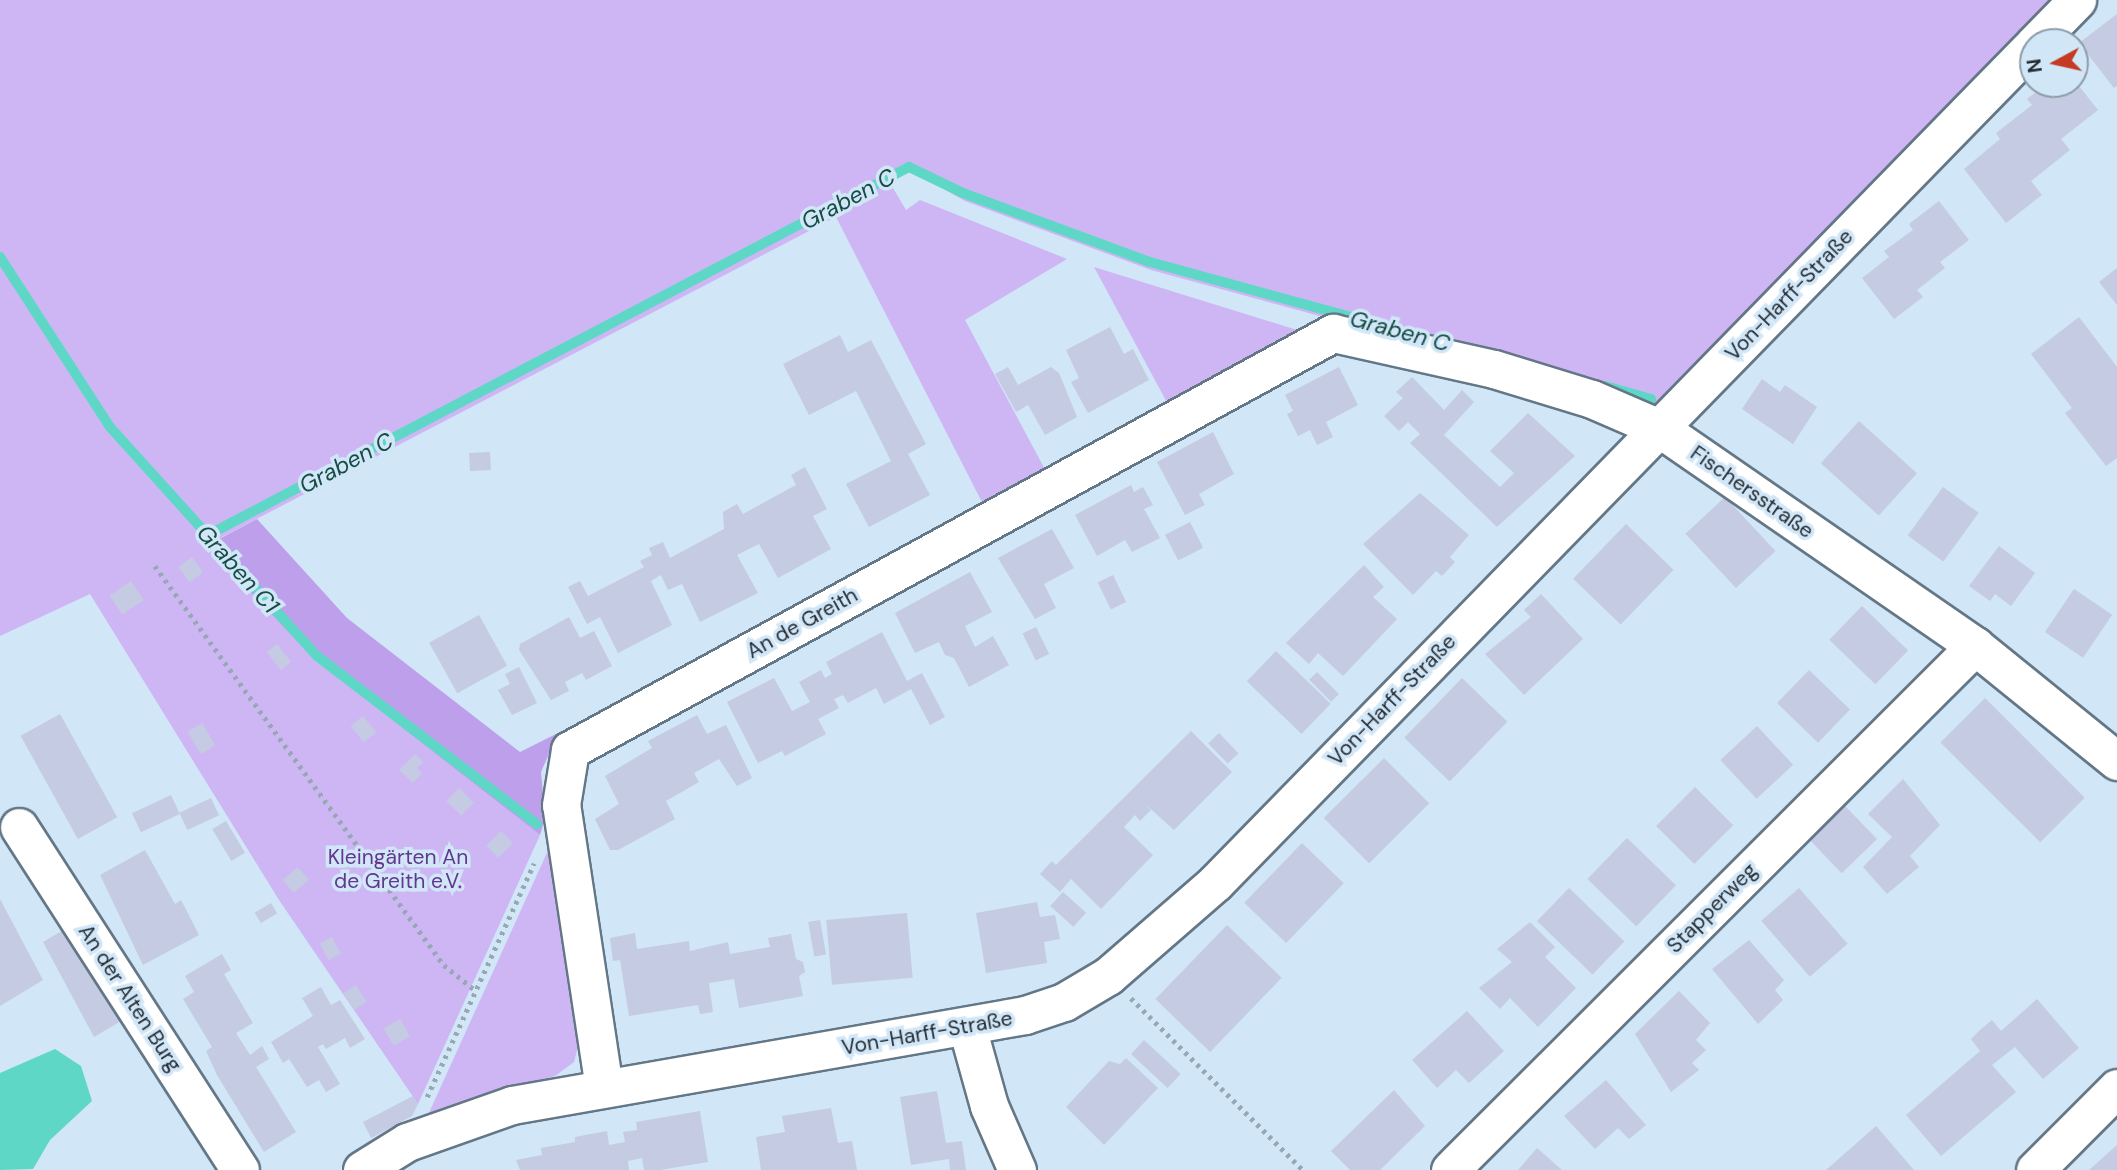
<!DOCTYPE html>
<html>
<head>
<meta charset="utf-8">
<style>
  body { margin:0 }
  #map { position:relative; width:2117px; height:1170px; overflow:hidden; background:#d1e6f7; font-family:"DM Sans",sans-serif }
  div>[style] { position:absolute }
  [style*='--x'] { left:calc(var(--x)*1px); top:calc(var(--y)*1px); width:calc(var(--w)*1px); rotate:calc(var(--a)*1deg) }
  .green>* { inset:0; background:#ceb6f4 }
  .forest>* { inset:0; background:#be9feb }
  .water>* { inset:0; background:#5ed7c6 }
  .stream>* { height:10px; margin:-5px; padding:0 5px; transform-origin:5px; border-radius:5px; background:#5ed7c6 }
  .building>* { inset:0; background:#c4cbe2; transform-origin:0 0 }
  .path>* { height:4.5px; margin-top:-2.25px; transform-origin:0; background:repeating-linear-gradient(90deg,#97a8b5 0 3.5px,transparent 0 8.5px) }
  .roads { filter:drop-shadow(2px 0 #647786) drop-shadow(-2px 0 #647786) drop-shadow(0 2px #647786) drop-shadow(0 -2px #647786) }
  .minor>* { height:37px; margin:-18.5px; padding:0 18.5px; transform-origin:18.5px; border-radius:18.5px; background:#fff }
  span { translate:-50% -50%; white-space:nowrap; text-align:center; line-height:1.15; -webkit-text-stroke:7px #d1e6f7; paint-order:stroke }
  .street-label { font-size:21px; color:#242c33 }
  .park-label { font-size:21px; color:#613790 }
  .water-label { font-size:23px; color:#164c45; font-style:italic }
  .north { position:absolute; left:2019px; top:28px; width:70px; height:70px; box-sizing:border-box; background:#d1e6f7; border:2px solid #8c9ca9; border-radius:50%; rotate:262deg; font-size:19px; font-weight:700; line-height:28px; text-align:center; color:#242c33 }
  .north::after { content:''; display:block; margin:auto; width:24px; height:32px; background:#c53a22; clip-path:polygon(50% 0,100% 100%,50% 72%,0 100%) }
</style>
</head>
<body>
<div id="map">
  <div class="green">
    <div style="clip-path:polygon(0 0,2052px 0,1653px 407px,1151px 270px,965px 201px,910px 170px,890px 183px,906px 210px,920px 200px,1067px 259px,965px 320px,1047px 473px,984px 506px,836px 217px,220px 538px,202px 540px,315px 660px,540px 835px,418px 1104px,279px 900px,90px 594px,0 636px)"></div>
    <div style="clip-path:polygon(1094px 267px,1310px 334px,1170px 408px)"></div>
    <div style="clip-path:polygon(550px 846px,579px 1042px,574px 1062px,555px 1076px,428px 1115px)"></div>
  </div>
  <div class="forest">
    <div style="clip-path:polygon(257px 519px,347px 618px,520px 752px,558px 733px,541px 772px,545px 818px,540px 835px,315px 660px,201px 540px,216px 533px,221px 538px)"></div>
  </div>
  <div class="water">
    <div style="clip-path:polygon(55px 1049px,81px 1066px,92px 1101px,50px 1140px,33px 1169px,0 1170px,0 1073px)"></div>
  </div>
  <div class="stream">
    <div style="--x:0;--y:257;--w:202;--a:57.1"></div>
    <div style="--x:110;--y:427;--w:309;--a:47.9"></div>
    <div style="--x:317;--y:656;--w:277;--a:37.4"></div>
    <div style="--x:1605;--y:386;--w:48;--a:15.8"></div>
    <div style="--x:208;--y:535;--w:792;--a:-27.7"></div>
    <div style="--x:909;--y:167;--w:60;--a:25.7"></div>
    <div style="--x:963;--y:193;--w:199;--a:20.3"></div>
    <div style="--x:1150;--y:262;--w:243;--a:15.3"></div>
  </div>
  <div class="building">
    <div style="clip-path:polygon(2117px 14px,2117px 86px,2114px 88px,2079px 43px)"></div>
    <div style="clip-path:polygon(2075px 81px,2098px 110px,2061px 139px,2070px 150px,2031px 181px,2042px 195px,2006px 223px,1964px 169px,2000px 139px,1996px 133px,2032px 105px,2027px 99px,2046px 84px)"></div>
    <div style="clip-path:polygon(1939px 201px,1969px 240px,1940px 262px,1945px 268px,1917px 290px,1923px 297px,1894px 319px,1862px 278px,1889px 257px,1884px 251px,1913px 230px,1909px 224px)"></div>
    <div style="clip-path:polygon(2117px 268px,2117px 305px,2099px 282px)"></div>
    <div style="clip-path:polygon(2079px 317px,2117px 367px,2117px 458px,2106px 466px,2065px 413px,2072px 408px,2031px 354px)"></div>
    <div style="clip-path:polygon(1110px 327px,1124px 354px,1133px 349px,1149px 380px,1088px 413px,1071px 382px,1079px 378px,1066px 350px)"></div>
    <div style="clip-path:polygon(840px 335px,848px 352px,871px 340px,926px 444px,908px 454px,930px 495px,869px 527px,846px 484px,891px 461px,856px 391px,809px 415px,783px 364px)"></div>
    <div style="clip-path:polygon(1008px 367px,1018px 385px,1051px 367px,1059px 373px,1077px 417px,1045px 435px,1028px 405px,1016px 412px,995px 374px)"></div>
    <div style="clip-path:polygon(1339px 367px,1358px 405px,1326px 422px,1333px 437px,1317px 445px,1310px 430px,1298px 436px,1287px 414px,1293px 411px,1285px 395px)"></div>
    <div style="clip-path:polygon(1412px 377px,1444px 410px,1462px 390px,1474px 402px,1444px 435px,1500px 487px,1514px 473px,1490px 451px,1528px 413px,1575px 456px,1497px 527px,1410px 443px,1420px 434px,1408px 422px,1399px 431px,1384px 416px,1403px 398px,1396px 392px)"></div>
    <div style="clip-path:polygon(1762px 379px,1780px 392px,1785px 385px,1817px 407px,1793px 444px,1742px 409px)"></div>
    <div style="left:1859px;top:421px;width:78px;height:57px;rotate:42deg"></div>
    <div style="clip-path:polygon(1213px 432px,1234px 474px,1199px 494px,1205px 505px,1185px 515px,1157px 462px)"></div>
    <div style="left:490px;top:452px;width:18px;height:21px;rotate:87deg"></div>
    <div style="clip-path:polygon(805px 467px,827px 509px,813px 516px,831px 549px,778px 578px,759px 544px,737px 555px,758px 593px,700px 622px,682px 584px,668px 590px,661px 575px,651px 581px,672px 625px,618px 653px,600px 617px,587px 624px,568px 587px,580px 581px,588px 596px,644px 567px,640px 561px,652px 555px,649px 548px,663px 542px,670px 558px,724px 529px,723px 512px,737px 504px,743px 514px,796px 485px,791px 475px)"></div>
    <div style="clip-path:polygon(1131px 485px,1134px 492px,1143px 487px,1153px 505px,1144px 509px,1160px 538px,1132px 552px,1125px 540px,1097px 556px,1075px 515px)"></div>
    <div style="left:1943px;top:487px;width:44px;height:60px;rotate:36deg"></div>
    <div style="clip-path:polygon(1420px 493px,1469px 535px,1450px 557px,1455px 562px,1442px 576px,1436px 571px,1413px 595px,1363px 544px)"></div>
    <div style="left:1725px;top:497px;width:74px;height:54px;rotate:47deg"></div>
    <div style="left:1190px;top:522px;width:29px;height:28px;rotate:63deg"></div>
    <div style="left:1626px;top:524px;width:66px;height:76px;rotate:44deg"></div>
    <div style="clip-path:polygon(1052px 529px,1074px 568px,1044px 584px,1056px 608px,1035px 619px,998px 558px)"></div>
    <div style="clip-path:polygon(1999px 546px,2035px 573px,2011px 606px,1995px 594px,1990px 601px,1969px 586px)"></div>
    <div style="left:192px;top:557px;width:19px;height:17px;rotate:54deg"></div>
    <div style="clip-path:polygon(1364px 565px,1384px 587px,1373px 597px,1397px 619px,1343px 676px,1318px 653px,1309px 664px,1286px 643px)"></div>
    <div style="clip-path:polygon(970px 572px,992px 612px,965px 626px,975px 647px,993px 636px,1009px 665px,969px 687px,954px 658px,945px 655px,939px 642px,915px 653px,895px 613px)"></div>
    <div style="left:1113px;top:575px;width:30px;height:17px;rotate:64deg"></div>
    <div style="left:131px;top:581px;width:23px;height:26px;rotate:56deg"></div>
    <div style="left:2074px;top:589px;width:46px;height:52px;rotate:34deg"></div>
    <div style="clip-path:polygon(1541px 594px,1583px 639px,1524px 695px,1485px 654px,1531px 617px,1524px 610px)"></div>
    <div style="left:1862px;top:606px;width:64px;height:47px;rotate:44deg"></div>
    <div style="left:479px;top:615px;width:58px;height:57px;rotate:61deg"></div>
    <div style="clip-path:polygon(569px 617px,580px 638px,594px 631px,612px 666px,586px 680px,582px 673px,565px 682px,569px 691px,551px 700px,519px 650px,520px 644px)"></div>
    <div style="left:1036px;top:627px;width:30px;height:15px;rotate:64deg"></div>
    <div style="clip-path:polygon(882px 632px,907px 681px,922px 673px,945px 717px,930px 725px,911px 689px,884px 704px,876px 688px,848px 703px,843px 695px,834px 699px,839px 708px,818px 719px,826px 734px,785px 756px,782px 751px,758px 763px,727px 702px,774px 678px,792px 711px,810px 702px,799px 682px,821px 670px,825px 678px,832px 674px,826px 662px)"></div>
    <div style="left:277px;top:644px;width:23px;height:13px;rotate:52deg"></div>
    <div style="left:1276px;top:651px;width:76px;height:42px;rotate:44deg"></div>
    <div style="clip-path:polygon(519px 667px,537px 703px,512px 715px,498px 690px,510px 684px,505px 674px)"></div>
    <div style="left:1809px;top:670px;width:57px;height:46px;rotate:44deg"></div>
    <div style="left:1317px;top:672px;width:31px;height:11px;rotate:45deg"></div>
    <div style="left:1462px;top:678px;width:63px;height:83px;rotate:44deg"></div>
    <div style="left:1985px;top:698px;width:141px;height:63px;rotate:45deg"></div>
    <div style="left:60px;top:714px;width:118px;height:45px;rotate:61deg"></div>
    <div style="clip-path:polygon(697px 715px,707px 734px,726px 725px,752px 778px,737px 786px,719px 759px,694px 773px,699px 782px,666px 801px,675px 819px,618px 850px,610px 850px,595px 819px,619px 804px,605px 776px,652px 748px,648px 741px)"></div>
    <div style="left:363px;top:716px;width:21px;height:16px;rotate:51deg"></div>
    <div style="left:202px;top:723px;width:26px;height:17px;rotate:59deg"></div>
    <div style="left:1757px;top:726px;width:53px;height:50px;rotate:47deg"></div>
    <div style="clip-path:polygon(1191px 731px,1232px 772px,1174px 830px,1143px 802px,1151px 810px,1140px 821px,1135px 815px,1124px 827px,1153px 855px,1101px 909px,1071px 879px,1060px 892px,1040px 874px,1052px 861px,1056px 865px)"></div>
    <div style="left:1219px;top:733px;width:28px;height:15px;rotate:46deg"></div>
    <div style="clip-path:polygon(415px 754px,423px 762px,417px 768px,422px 773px,413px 783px,399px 770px)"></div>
    <div style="left:1384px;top:758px;width:64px;height:85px;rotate:45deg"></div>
    <div style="clip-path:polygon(1903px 779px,1940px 825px,1910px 856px,1919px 867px,1887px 894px,1863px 867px,1892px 837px,1868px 814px)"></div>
    <div style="left:1695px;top:787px;width:54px;height:55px;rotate:45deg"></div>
    <div style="left:459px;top:788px;width:21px;height:18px;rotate:45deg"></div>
    <div style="left:171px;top:795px;width:21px;height:43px;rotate:65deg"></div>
    <div style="left:211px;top:798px;width:19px;height:35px;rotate:65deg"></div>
    <div style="left:1845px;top:806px;width:46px;height:49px;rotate:46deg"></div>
    <div style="left:226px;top:821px;width:37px;height:16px;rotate:59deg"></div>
    <div style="left:501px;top:831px;width:17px;height:21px;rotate:45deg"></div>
    <div style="left:1627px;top:838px;width:68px;height:57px;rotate:44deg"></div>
    <div style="left:1302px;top:843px;width:58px;height:83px;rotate:44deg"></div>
    <div style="clip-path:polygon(145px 850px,175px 904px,181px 900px,199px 935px,143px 965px,100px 875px)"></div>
    <div style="left:298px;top:867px;width:17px;height:20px;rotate:50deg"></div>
    <div style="left:1569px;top:888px;width:77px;height:46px;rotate:44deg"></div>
    <div style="left:1799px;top:888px;width:74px;height:50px;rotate:49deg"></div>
    <div style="left:1063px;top:892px;width:31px;height:19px;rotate:42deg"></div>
    <div style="clip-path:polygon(0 899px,43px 980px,0 1006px)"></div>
    <div style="clip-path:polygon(1037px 902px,1040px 917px,1055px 915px,1060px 939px,1044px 942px,1047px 963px,986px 973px,976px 913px)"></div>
    <div style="left:271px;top:903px;width:12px;height:19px;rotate:59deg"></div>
    <div style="left:907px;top:913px;width:65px;height:81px;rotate:85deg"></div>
    <div style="left:820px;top:920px;width:35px;height:12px;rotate:80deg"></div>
    <div style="clip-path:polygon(1530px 922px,1555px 947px,1545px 957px,1576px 988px,1538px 1027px,1510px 998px,1500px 1009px,1479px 988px,1512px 962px,1497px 949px)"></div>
    <div style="clip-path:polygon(72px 925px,128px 1017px,94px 1037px,43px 942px)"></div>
    <div style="left:1227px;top:925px;width:76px;height:103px;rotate:44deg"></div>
    <div style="clip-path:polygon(635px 933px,637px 949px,689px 941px,690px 951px,728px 942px,730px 954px,770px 947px,768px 938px,791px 934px,796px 959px,803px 962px,805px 972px,799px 976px,803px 996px,739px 1008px,734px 979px,709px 983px,713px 1012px,700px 1014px,698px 1005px,629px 1016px,620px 960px,613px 961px,610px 938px)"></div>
    <div style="left:332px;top:937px;width:19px;height:14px;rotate:62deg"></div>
    <div style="clip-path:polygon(1749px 940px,1784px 980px,1775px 990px,1783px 1000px,1758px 1024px,1712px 969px)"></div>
    <div style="clip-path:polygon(222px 954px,231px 970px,224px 974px,253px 1023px,236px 1033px,250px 1055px,262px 1046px,269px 1059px,256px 1067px,296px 1132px,264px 1152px,217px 1075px,206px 1051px,212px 1047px,183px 999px,194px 992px,185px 976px)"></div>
    <div style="left:356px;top:985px;width:20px;height:15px;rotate:57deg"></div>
    <div style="clip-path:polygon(321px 987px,331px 1005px,340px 1000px,365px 1039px,350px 1048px,345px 1038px,326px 1049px,323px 1044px,318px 1047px,340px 1084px,326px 1092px,319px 1080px,307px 1087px,289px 1059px,283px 1063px,271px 1042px,313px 1016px,302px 998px)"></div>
    <div style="clip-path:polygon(1679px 991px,1710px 1023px,1696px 1040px,1706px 1050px,1692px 1063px,1699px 1070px,1671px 1092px,1635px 1034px)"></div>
    <div style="clip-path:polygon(2037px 999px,2079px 1048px,2043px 1079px,2015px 1047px,1992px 1065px,2016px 1092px,1941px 1156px,1906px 1115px,1980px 1051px,1971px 1039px,1980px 1030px,1992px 1020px,2001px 1031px)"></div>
    <div style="clip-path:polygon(1467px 1011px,1504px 1051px,1469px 1083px,1456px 1070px,1437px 1088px,1412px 1060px)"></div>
    <div style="left:400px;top:1019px;width:20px;height:19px;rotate:60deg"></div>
    <div style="left:1144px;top:1040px;width:50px;height:19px;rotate:43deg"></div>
    <div style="clip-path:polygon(1126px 1058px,1158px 1088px,1104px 1145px,1066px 1107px,1109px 1061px,1120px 1064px)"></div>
    <div style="clip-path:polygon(1606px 1080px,1646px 1125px,1629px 1139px,1618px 1128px,1595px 1149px,1564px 1116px)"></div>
    <div style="clip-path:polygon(1394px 1090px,1425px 1126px,1380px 1170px,1350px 1170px,1331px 1151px)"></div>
    <div style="clip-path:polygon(937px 1091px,946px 1143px,962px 1141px,966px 1170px,950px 1170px,949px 1159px,911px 1165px,900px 1097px)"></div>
    <div style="clip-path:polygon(413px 1096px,418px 1104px,412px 1116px,371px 1138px,363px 1122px)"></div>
    <div style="clip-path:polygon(831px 1108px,838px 1143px,852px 1141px,857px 1170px,761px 1170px,756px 1137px,785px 1132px,782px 1116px)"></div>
    <div style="clip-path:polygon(700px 1111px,708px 1162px,660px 1170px,644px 1170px,642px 1158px,628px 1161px,629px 1170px,520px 1170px,516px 1160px,542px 1155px,541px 1148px,575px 1142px,575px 1137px,607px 1131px,609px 1145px,625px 1142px,623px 1132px,637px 1130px,636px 1122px)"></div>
    <div style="clip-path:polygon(1876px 1126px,1914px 1170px,1826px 1170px)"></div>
    <div style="clip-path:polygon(2117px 1145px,2117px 1170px,2089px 1170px)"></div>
    <div style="clip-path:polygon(1537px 1148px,1562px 1170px,1518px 1170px)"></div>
  </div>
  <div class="path">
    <div style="--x:155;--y:566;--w:493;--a:54.1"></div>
    <div style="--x:444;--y:965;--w:38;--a:39"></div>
    <div style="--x:1131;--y:998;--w:243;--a:45"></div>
    <div style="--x:427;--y:1097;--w:257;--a:-65.4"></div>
  </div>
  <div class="roads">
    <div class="minor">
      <div style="--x:2036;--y:42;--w:59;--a:-45.7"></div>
      <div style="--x:19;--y:827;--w:408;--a:57.2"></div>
      <div style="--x:967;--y:1027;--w:82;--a:74.4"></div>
      <div style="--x:989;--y:1106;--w:70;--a:66.4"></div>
      <div style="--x:604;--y:1088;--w:286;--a:-98.6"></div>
      <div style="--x:561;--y:805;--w:56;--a:-80.7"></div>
      <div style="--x:570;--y:750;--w:870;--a:-28.66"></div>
      <div style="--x:1333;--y:333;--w:165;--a:12.6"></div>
      <div style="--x:1494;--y:369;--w:102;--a:17"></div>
      <div style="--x:1592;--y:399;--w:73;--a:23.4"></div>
      <div style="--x:1659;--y:428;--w:384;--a:34.6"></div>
      <div style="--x:1975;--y:646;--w:183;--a:39"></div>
      <div style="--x:362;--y:1170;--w:53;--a:-31.9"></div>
      <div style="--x:407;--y:1142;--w:111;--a:-19.4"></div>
      <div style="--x:512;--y:1105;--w:521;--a:-9.95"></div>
      <div style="--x:1025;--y:1015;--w:41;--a:-18.4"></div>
      <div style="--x:1064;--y:1002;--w:51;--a:-30.6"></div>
      <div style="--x:1108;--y:976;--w:142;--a:-41"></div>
      <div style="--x:1215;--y:883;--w:1171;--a:-45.69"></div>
      <div style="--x:1450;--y:1170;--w:742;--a:-44.95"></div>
      <div style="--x:2035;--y:1170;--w:116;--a:-45"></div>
    </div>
  </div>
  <div class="street-label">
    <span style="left:1789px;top:295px;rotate:-46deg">Von-Harff-Straße</span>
    <span style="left:1752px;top:492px;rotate:35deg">Fischersstraße</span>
    <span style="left:802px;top:623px;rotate:-29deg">An de Greith</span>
    <span style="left:1392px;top:700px;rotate:-46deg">Von-Harff-Straße</span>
    <span style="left:1712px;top:908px;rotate:-45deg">Stapperweg</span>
    <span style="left:130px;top:998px;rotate:57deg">An der Alten Burg</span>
    <span style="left:927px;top:1033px;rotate:-10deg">Von-Harff-Straße</span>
  </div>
  <div class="park-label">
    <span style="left:398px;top:869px">Kleingärten An<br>de Greith e.V.</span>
  </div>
  <div class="water-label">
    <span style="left:848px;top:199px;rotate:-28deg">Graben C</span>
    <span style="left:1400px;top:331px;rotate:15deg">Graben C</span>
    <span style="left:346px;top:463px;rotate:-28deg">Graben C</span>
    <span style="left:238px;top:569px;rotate:48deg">Graben C1</span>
  </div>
  <div class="north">N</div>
</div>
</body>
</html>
